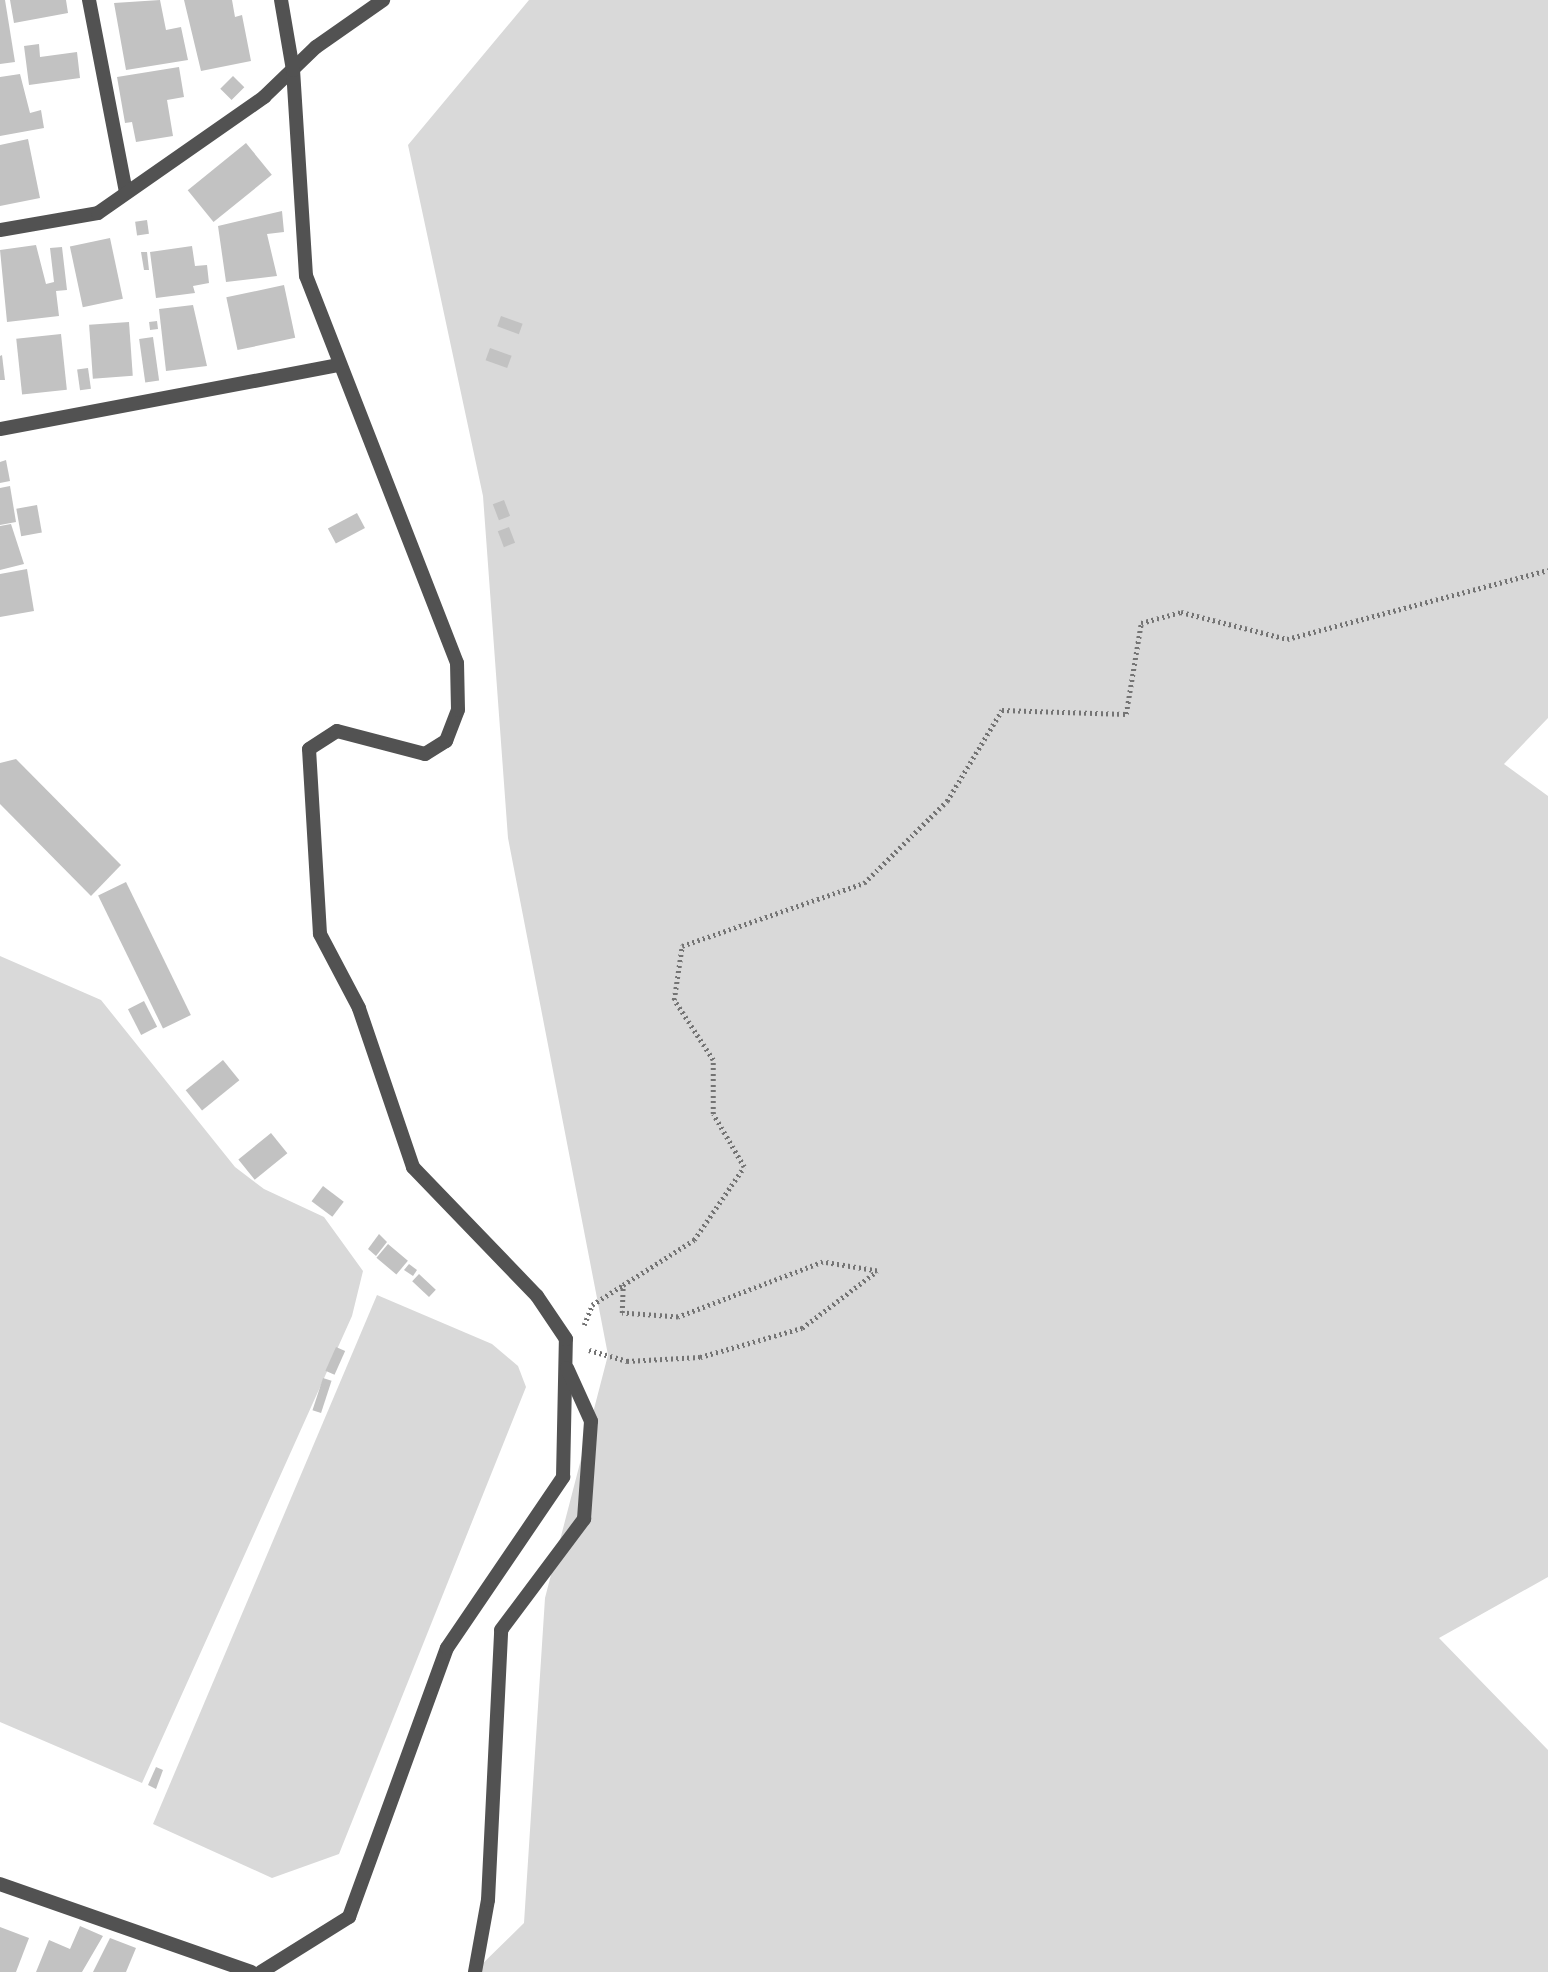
<!DOCTYPE html>
<html>
<head>
<meta charset="utf-8">
<style>
  body { margin:0 }
  #map { position:relative; width:1548px; height:1972px; overflow:hidden; background:#fff; font-family:Jost,sans-serif }
  div>[style] { position:absolute }
  [style*='--x'] { left:calc(var(--x)*1px); top:calc(var(--y)*1px); width:calc(var(--w)*1px); rotate:calc(var(--a)*1deg) }
  .green>* { inset:0; background:#d9d9d9 }
  .building>* { inset:0; background:#c2c2c2; transform-origin:0 0 }
  .path>* { height:4.5px; margin-top:-2.25px; transform-origin:0; background:repeating-linear-gradient(90deg,#747474 0 2px,transparent 0 5.5px) }
  .minor>* { height:14px; margin:-7px; padding:0 7px; transform-origin:7px; border-radius:7px; background:#525252 }
  span { translate:-50% -50%; white-space:nowrap; text-align:center; line-height:1.15; -webkit-text-stroke:6px #fff; paint-order:stroke }
</style>
</head>
<body>
<div id="map">
  <div class="green">
    <div style="clip-path:polygon(529px 0,1548px 0,1548px 718px,1504px 764px,1548px 796px,1548px 1577px,1439px 1638px,1548px 1750px,1548px 1972px,474px 1972px,524px 1923px,545px 1598px,608px 1355px,508px 838px,483px 496px,408px 145px)"></div>
    <div style="clip-path:polygon(0 956px,101px 1000px,235px 1167px,264px 1189px,324px 1217px,363px 1271px,352px 1316px,142px 1783px,0 1722px)"></div>
    <div style="clip-path:polygon(377px 1295px,492px 1344px,518px 1366px,526px 1387px,339px 1854px,272px 1878px,153px 1824px)"></div>
  </div>
  <div class="building">
    <div style="clip-path:polygon(0 0,5px 0,15px 62px,0 64px)"></div>
    <div style="clip-path:polygon(10px 0,66px 0,68px 13px,14px 23px)"></div>
    <div style="clip-path:polygon(160px 0,166px 30px,181px 27px,188px 60px,126px 70px,114px 3px)"></div>
    <div style="clip-path:polygon(184px 0,232px 0,235px 17px,242px 15px,251px 61px,201px 71px)"></div>
    <div style="clip-path:polygon(39px 44px,40px 57px,77px 52px,80px 78px,29px 85px,24px 46px)"></div>
    <div style="clip-path:polygon(179px 67px,184px 97px,167px 100px,173px 136px,136px 142px,132px 122px,125px 123px,117px 77px)"></div>
    <div style="clip-path:polygon(20px 74px,30px 113px,41px 110px,44px 128px,0 136px,0 77px)"></div>
    <div style="left:233px;top:76px;width:16px;height:18px;rotate:45deg"></div>
    <div style="clip-path:polygon(28px 139px,40px 198px,0 206px,0 145px)"></div>
    <div style="left:246px;top:143px;width:41px;height:75px;rotate:51deg"></div>
    <div style="clip-path:polygon(282px 211px,284px 232px,267px 234px,277px 276px,226px 282px,218px 226px)"></div>
    <div style="left:147px;top:220px;width:14px;height:12px;rotate:82deg"></div>
    <div style="left:110px;top:238px;width:62px;height:41px;rotate:78deg"></div>
    <div style="clip-path:polygon(36px 245px,46px 284px,54px 282px,50px 248px,62px 247px,67px 290px,56px 291px,59px 316px,7px 322px,0 250px)"></div>
    <div style="clip-path:polygon(192px 246px,195px 266px,207px 265px,209px 283px,193px 286px,195px 293px,156px 298px,150px 252px)"></div>
    <div style="clip-path:polygon(141px 252px,147px 252px,149px 270px,144px 270px)"></div>
    <div style="left:284px;top:285px;width:54px;height:59px;rotate:78deg"></div>
    <div style="clip-path:polygon(193px 305px,207px 366px,166px 371px,159px 309px)"></div>
    <div style="left:501px;top:316px;width:23px;height:11px;rotate:20deg"></div>
    <div style="left:157px;top:321px;width:8px;height:8px;rotate:83deg"></div>
    <div style="left:129px;top:322px;width:54px;height:40px;rotate:86deg"></div>
    <div style="left:61px;top:334px;width:56px;height:45px;rotate:84deg"></div>
    <div style="left:153px;top:337px;width:44px;height:14px;rotate:82deg"></div>
    <div style="left:490px;top:348px;width:23px;height:13px;rotate:20deg"></div>
    <div style="clip-path:polygon(2px 355px,5px 380px,0 380px,0 356px)"></div>
    <div style="left:88px;top:368px;width:21px;height:11px;rotate:82deg"></div>
    <div style="clip-path:polygon(6px 460px,10px 481px,0 483px,0 462px)"></div>
    <div style="clip-path:polygon(10px 486px,16px 522px,0 525px,0 488px)"></div>
    <div style="left:504px;top:500px;width:17px;height:12px;rotate:69deg"></div>
    <div style="left:37px;top:505px;width:28px;height:21px;rotate:80deg"></div>
    <div style="left:357px;top:513px;width:17px;height:33px;rotate:62deg"></div>
    <div style="clip-path:polygon(11px 524px,24px 564px,0 570px,0 526px)"></div>
    <div style="left:509px;top:527px;width:17px;height:12px;rotate:69deg"></div>
    <div style="clip-path:polygon(27px 569px,34px 611px,0 617px,0 574px)"></div>
    <div style="clip-path:polygon(16px 759px,121px 865px,91px 896px,0 804px,0 763px)"></div>
    <div style="left:126px;top:882px;width:148px;height:31px;rotate:64deg"></div>
    <div style="left:144px;top:1001px;width:29px;height:18px;rotate:63deg"></div>
    <div style="left:223px;top:1060px;width:26px;height:48px;rotate:51deg"></div>
    <div style="left:271px;top:1133px;width:26px;height:42px;rotate:51deg"></div>
    <div style="left:323px;top:1186px;width:26px;height:19px;rotate:37deg"></div>
    <div style="clip-path:polygon(379px 1234px,387px 1242px,376px 1256px,368px 1249px)"></div>
    <div style="left:388px;top:1244px;width:26px;height:18px;rotate:40deg"></div>
    <div style="clip-path:polygon(409px 1264px,417px 1270px,413px 1276px,404px 1270px)"></div>
    <div style="left:419px;top:1274px;width:23px;height:10px;rotate:43deg"></div>
    <div style="left:336px;top:1347px;width:10px;height:26px;rotate:24deg"></div>
    <div style="left:323px;top:1378px;width:9px;height:34px;rotate:18deg"></div>
    <div style="clip-path:polygon(156px 1767px,163px 1770px,156px 1789px,148px 1785px)"></div>
    <div style="clip-path:polygon(80px 1926px,103px 1936px,82px 1972px,36px 1972px,49px 1940px,70px 1949px)"></div>
    <div style="clip-path:polygon(0 1927px,29px 1938px,16px 1972px,0 1972px)"></div>
    <div style="clip-path:polygon(110px 1938px,136px 1948px,126px 1972px,93px 1972px)"></div>
  </div>
  <div class="path">
    <div style="--x:584;--y:1325;--w:22;--a:-68"></div>
    <div style="--x:592;--y:1305;--w:37;--a:-33"></div>
    <div style="--x:589;--y:1350;--w:40;--a:16"></div>
    <div style="--x:627;--y:1361;--w:73;--a:-3.1"></div>
    <div style="--x:700;--y:1357;--w:106;--a:-15.9"></div>
    <div style="--x:802;--y:1328;--w:94;--a:-37.2"></div>
    <div style="--x:877;--y:1271;--w:55;--a:-170.5"></div>
    <div style="--x:823;--y:1262;--w:155;--a:159.2"></div>
    <div style="--x:678;--y:1317;--w:56;--a:-175.9"></div>
    <div style="--x:622;--y:1313;--w:28;--a:-88"></div>
    <div style="--x:623;--y:1285;--w:84;--a:-32.4"></div>
    <div style="--x:694;--y:1240;--w:88;--a:-55.6"></div>
    <div style="--x:744;--y:1167;--w:61;--a:-120.3"></div>
    <div style="--x:713;--y:1114;--w:54;--a:-90"></div>
    <div style="--x:713;--y:1060;--w:72;--a:-123"></div>
    <div style="--x:674;--y:1000;--w:55;--a:-81.6"></div>
    <div style="--x:682;--y:946;--w:193;--a:-19.1"></div>
    <div style="--x:864;--y:883;--w:117;--a:-44.7"></div>
    <div style="--x:947;--y:801;--w:106;--a:-58.9"></div>
    <div style="--x:1002;--y:710;--w:124;--a:1.8"></div>
    <div style="--x:1126;--y:714;--w:92;--a:-80.6"></div>
    <div style="--x:1141;--y:623;--w:41;--a:-15.4"></div>
    <div style="--x:1181;--y:612;--w:109;--a:14.3"></div>
    <div style="--x:1287;--y:639;--w:270;--a:-14.8"></div>
  </div>
  <div class="minor">
    <div style="--x:89;--y:0;--w:196;--a:79.1"></div>
    <div style="--x:0;--y:230;--w:99;--a:-9.8"></div>
    <div style="--x:98;--y:213;--w:203;--a:-34.9"></div>
    <div style="--x:264;--y:97;--w:72;--a:-43.9"></div>
    <div style="--x:316;--y:47;--w:82;--a:-35"></div>
    <div style="--x:0;--y:429;--w:345;--a:-10.7"></div>
    <div style="--x:0;--y:1884;--w:266;--a:19.3"></div>
    <div style="--x:261;--y:1972;--w:104;--a:-32"></div>
    <div style="--x:349;--y:1917;--w:286;--a:-70"></div>
    <div style="--x:447;--y:1648;--w:207;--a:-55.8"></div>
    <div style="--x:563;--y:1477;--w:138;--a:-88.8"></div>
    <div style="--x:566;--y:1339;--w:52;--a:-124"></div>
    <div style="--x:537;--y:1296;--w:179;--a:-133.9"></div>
    <div style="--x:413;--y:1167;--w:168;--a:-108.8"></div>
    <div style="--x:359;--y:1008;--w:84;--a:-117.8"></div>
    <div style="--x:320;--y:934;--w:185;--a:-93.4"></div>
    <div style="--x:309;--y:749;--w:33;--a:-33"></div>
    <div style="--x:337;--y:731;--w:91;--a:14.6"></div>
    <div style="--x:425;--y:754;--w:25;--a:-32"></div>
    <div style="--x:446;--y:741;--w:33;--a:-69"></div>
    <div style="--x:458;--y:710;--w:47;--a:-91.2"></div>
    <div style="--x:457;--y:663;--w:415;--a:-111.3"></div>
    <div style="--x:306;--y:276;--w:206;--a:-93.6"></div>
    <div style="--x:293;--y:70;--w:71;--a:-99.7"></div>
    <div style="--x:475;--y:1972;--w:73;--a:-79.8"></div>
    <div style="--x:488;--y:1900;--w:270;--a:-87.2"></div>
    <div style="--x:501;--y:1630;--w:139;--a:-53.2"></div>
    <div style="--x:584;--y:1519;--w:98;--a:-85.9"></div>
    <div style="--x:591;--y:1421;--w:58;--a:-114.4"></div>
  </div>
</div>
</body>
</html>
